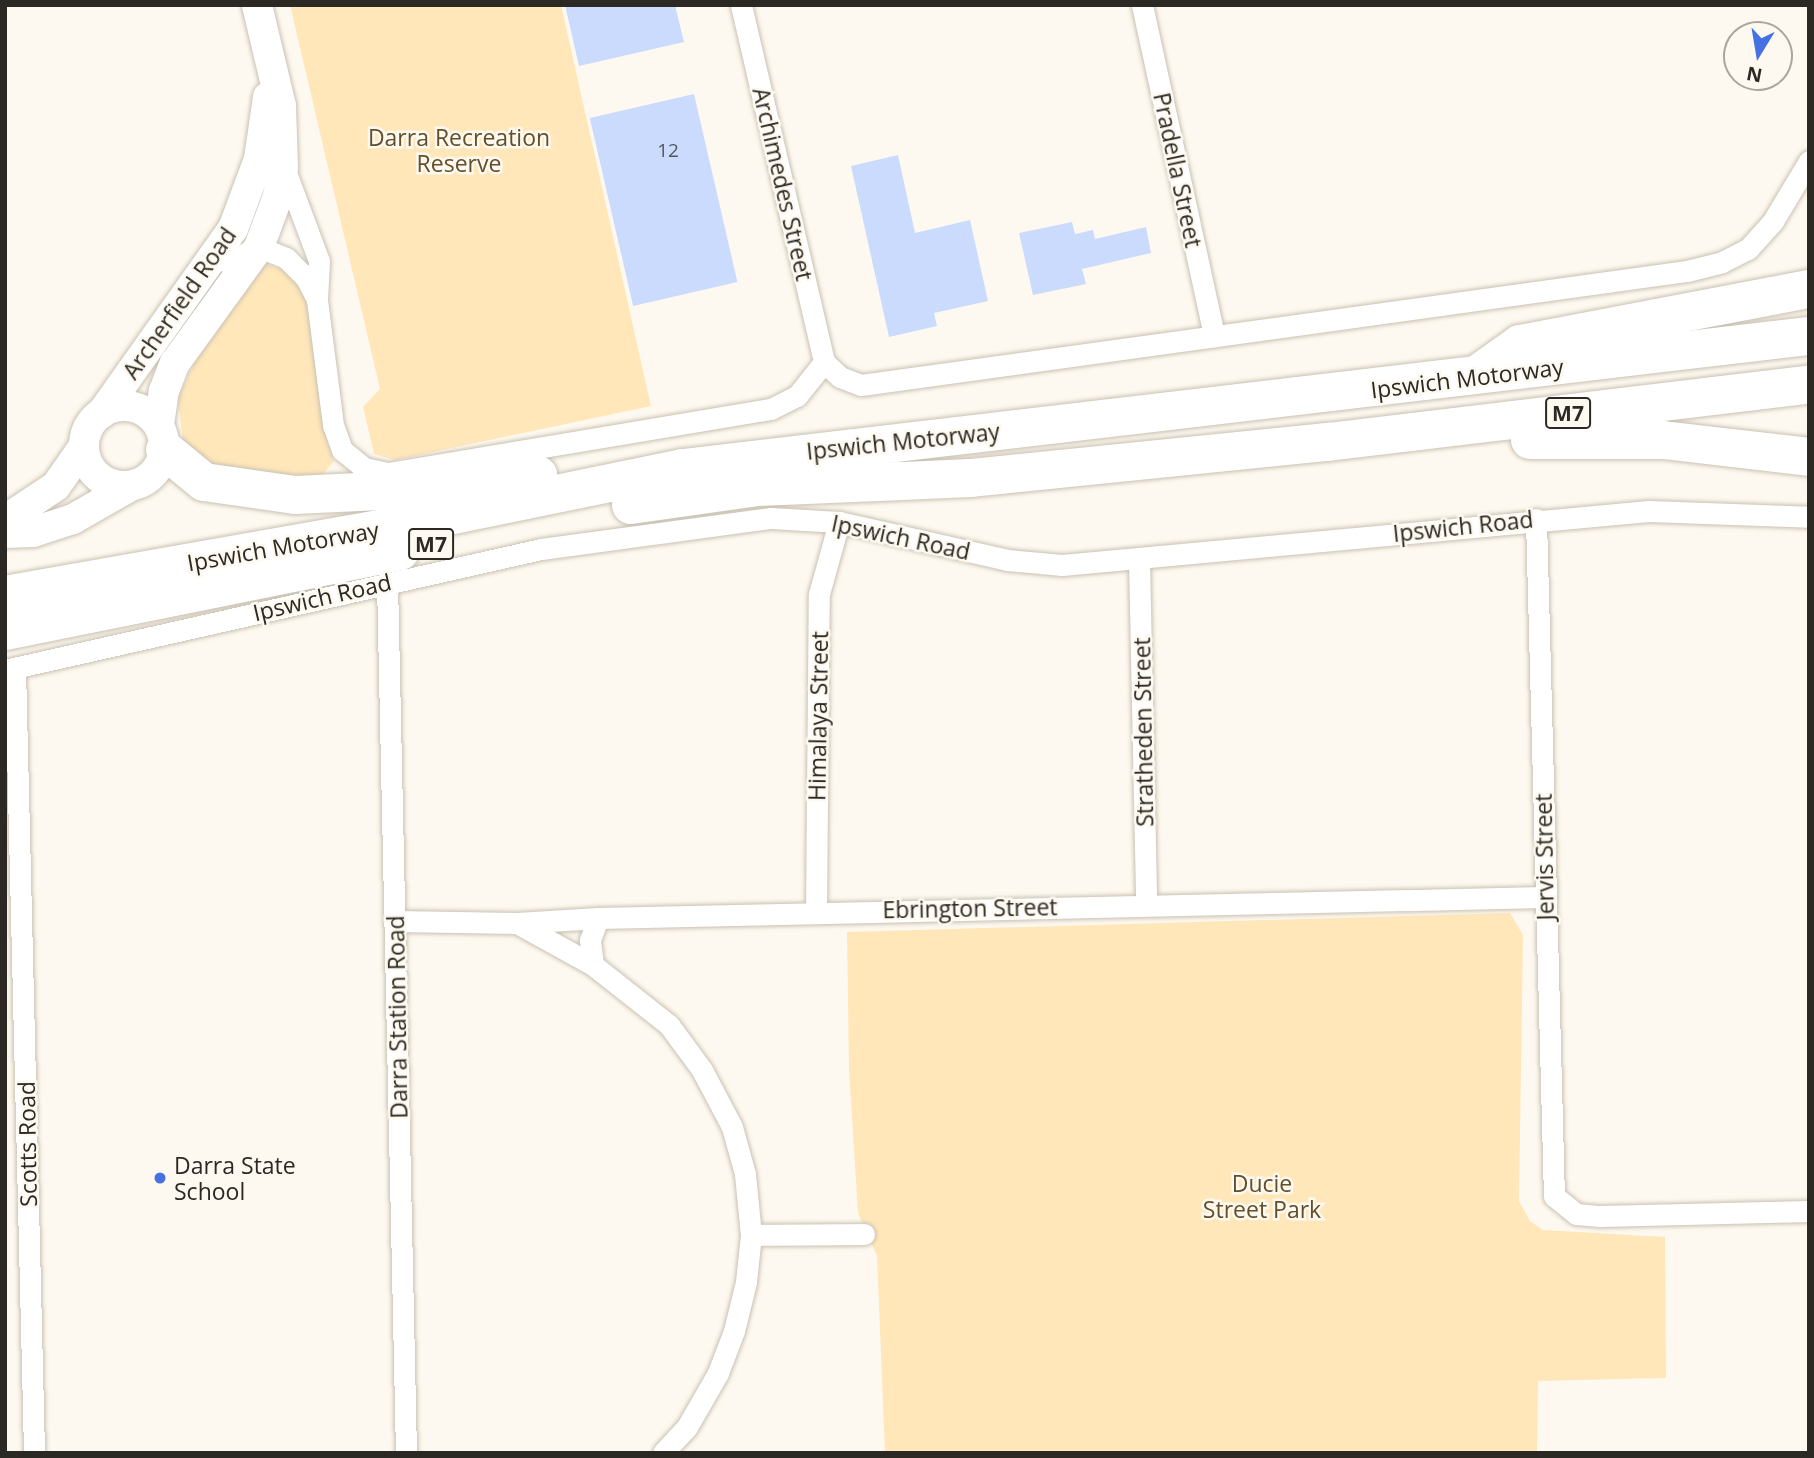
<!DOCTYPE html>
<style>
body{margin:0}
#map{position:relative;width:1814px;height:1458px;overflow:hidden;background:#fef9f0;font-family:"Open Sans",sans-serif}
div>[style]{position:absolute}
.green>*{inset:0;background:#ffe7ba}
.building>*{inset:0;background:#cbdbfd;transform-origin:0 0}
.roads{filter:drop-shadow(0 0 2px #c9c1b2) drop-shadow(0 0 2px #c9c1b2)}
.minor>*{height:21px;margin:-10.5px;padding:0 10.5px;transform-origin:10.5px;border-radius:10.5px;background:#fff}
.secondary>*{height:30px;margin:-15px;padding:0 15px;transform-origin:15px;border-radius:15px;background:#fff}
.secondary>.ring{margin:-15px;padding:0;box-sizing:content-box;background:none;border:30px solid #fff;border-radius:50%}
.motorway>*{height:38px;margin:-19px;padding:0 19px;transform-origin:19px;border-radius:19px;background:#fff}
.dots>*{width:19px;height:19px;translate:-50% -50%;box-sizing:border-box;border:4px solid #fef9f0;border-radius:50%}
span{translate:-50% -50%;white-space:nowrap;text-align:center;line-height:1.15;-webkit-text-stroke:5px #fef9f0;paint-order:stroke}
.number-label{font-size:19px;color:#54565a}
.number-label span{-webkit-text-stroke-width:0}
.shield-label span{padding:2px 5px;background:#fef9f0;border:2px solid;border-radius:5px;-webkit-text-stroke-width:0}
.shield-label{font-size:21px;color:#2c2924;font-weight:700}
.park-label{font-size:23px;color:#634f28}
.street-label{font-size:23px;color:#2c2924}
.poi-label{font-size:23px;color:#2c2924}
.left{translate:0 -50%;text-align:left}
.frame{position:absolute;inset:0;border:7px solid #2c2924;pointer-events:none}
.north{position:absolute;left:1723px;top:21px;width:70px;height:70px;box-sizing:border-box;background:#fef9f0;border:2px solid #aaa69e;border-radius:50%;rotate:191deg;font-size:19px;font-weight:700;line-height:28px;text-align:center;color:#2c2924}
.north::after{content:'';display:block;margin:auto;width:24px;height:32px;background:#4671e3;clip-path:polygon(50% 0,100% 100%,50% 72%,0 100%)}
</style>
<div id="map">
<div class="green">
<div style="clip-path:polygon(290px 5px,561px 5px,651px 406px,395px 460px,374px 454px,363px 407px,380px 389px)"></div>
<div style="clip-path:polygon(265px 264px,287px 271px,306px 289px,327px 442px,334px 461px,319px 479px,280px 479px,199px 461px,183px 441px,178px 398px,200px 351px)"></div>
<div style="clip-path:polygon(1510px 913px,1523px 935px,1519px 1201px,1530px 1221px,1543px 1230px,1665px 1237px,1666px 1378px,1538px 1381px,1537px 1453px,885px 1453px,877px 1256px,858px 1213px,849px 1070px,847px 932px)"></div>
</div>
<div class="building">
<div style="clip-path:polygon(565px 5px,675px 5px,684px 42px,579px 66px)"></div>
<div style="left:694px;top:94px;width:193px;height:107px;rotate:77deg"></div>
<div style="clip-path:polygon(898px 155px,915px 233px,970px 220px,988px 301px,934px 313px,937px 326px,889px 337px,851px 166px)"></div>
<div style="clip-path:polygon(1072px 222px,1075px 234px,1093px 230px,1095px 239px,1146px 227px,1151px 253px,1082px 269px,1086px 284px,1033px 295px,1019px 233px)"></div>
</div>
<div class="roads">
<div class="minor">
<div style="left:741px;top:5px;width:367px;rotate:76.9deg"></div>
<div style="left:1142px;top:5px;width:339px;rotate:77.7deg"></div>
<div style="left:285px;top:170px;width:97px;rotate:69.5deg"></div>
<div style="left:319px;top:261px;width:39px;rotate:93deg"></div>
<div style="left:317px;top:300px;width:126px;rotate:82.7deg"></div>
<div style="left:333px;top:425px;width:27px;rotate:70deg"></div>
<div style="left:342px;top:450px;width:28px;rotate:39deg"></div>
<div style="left:364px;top:468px;width:25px;rotate:12deg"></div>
<div style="left:388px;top:473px;width:388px;rotate:-9.5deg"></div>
<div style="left:771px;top:409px;width:29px;rotate:-27deg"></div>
<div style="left:797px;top:396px;width:43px;rotate:-51.5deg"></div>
<div style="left:214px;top:261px;width:19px;rotate:-6deg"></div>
<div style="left:233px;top:259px;width:29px;rotate:-25deg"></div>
<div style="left:259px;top:247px;width:29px;rotate:22deg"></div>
<div style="left:286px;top:258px;width:28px;rotate:45deg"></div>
<div style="left:306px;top:278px;width:22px;rotate:63deg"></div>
<div style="left:824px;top:362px;width:22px;rotate:43deg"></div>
<div style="left:840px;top:377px;width:22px;rotate:21deg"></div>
<div style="left:861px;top:385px;width:834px;rotate:-7.86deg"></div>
<div style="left:1687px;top:271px;width:36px;rotate:-14deg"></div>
<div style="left:1722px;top:262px;width:29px;rotate:-27deg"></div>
<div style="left:1748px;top:249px;width:38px;rotate:-48deg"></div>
<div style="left:1773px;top:221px;width:70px;rotate:-59deg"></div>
<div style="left:1536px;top:519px;width:677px;rotate:88.48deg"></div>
<div style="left:1554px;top:1196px;width:28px;rotate:39deg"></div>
<div style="left:1576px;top:1214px;width:24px;rotate:5deg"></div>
<div style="left:1600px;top:1216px;width:209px;rotate:-1.4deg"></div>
<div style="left:1139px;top:560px;width:344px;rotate:88.8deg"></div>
<div style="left:387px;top:582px;width:871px;rotate:88.75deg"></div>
<div style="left:15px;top:668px;width:785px;rotate:88.61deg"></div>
<div style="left:5px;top:670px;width:549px;rotate:-12.72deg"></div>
<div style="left:541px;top:549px;width:232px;rotate:-7.7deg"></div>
<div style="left:771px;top:518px;width:68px;rotate:3.4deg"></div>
<div style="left:839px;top:522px;width:172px;rotate:12.7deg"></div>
<div style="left:1007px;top:560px;width:55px;rotate:5.2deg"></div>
<div style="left:1062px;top:565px;width:589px;rotate:-5.26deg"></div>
<div style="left:1649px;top:511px;width:160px;rotate:2.1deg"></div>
<div style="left:816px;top:912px;width:318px;rotate:-89.5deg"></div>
<div style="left:819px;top:594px;width:75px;rotate:-74.5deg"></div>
<div style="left:395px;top:921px;width:122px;rotate:0.9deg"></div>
<div style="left:517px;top:923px;width:81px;rotate:-3.5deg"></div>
<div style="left:598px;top:918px;width:946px;rotate:-1.27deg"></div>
<div style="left:517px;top:923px;width:87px;rotate:28.9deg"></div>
<div style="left:593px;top:965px;width:97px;rotate:38.3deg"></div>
<div style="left:669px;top:1025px;width:56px;rotate:53.7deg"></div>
<div style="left:702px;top:1070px;width:64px;rotate:62.2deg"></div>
<div style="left:732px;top:1127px;width:49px;rotate:74.5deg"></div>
<div style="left:745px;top:1174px;width:61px;rotate:84.4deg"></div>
<div style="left:751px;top:1235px;width:47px;rotate:96.1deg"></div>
<div style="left:746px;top:1282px;width:50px;rotate:103.8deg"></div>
<div style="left:734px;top:1331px;width:45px;rotate:110.9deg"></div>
<div style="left:718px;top:1373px;width:62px;rotate:119.9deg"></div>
<div style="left:687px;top:1427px;width:35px;rotate:133deg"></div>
<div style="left:593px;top:965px;width:25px;rotate:-97deg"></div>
<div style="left:590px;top:940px;width:23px;rotate:-70deg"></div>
<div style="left:751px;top:1235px;width:113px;rotate:-0.5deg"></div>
</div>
<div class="secondary">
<div class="ring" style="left:84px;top:406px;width:50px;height:50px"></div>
<div style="left:102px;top:413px;width:226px;rotate:-54.6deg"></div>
<div style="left:233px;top:229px;width:75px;rotate:-69.6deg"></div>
<div style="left:259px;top:159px;width:63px;rotate:-81.7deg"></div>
<div style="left:159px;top:425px;width:34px;rotate:-82deg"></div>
<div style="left:164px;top:391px;width:30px;rotate:-69deg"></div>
<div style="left:175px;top:363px;width:143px;rotate:-54.1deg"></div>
<div style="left:259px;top:247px;width:54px;rotate:-69.6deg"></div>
<div style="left:278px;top:196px;width:29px;rotate:-80deg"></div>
<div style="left:283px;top:167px;width:61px;rotate:-91.9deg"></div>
<div style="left:281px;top:106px;width:104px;rotate:-103.4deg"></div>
<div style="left:5px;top:520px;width:61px;rotate:-33.7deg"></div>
<div style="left:56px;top:486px;width:49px;rotate:-55deg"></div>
<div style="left:5px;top:533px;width:28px;rotate:-2deg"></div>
<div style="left:33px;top:532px;width:42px;rotate:-18deg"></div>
<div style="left:73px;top:519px;width:64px;rotate:-29.7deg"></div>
</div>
<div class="motorway">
<div style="left:1482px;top:371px;width:47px;rotate:-35.4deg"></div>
<div style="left:1520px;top:344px;width:294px;rotate:-10.8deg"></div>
<div style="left:1530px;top:440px;width:133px"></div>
<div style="left:1663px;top:440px;width:147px;rotate:6.6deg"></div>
<div style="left:165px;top:450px;width:50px;rotate:39.4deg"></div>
<div style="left:204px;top:482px;width:92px;rotate:8.1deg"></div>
<div style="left:295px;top:495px;width:107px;rotate:-2.7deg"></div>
<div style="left:402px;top:490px;width:137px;rotate:-6.3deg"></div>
<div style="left:631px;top:505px;width:128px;rotate:-8.1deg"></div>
<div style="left:758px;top:487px;width:213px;rotate:-2.4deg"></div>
<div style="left:971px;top:478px;width:359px;rotate:-5.8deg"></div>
<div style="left:1328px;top:442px;width:484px;rotate:-6.8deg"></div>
<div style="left:5px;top:595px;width:416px;rotate:-10deg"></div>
<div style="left:415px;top:523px;width:274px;rotate:-11.6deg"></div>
<div style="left:683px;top:468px;width:1134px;rotate:-6.69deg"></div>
<div style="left:5px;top:631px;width:403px;rotate:-11.4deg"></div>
</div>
</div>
<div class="dots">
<div style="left:160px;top:1178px;background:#4671e3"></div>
</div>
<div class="number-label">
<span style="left:668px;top:151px">12</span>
</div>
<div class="shield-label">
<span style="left:1568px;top:413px">M7</span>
<span style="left:431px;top:544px">M7</span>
</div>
<div class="park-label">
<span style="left:459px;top:150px">Darra Recreation<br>Reserve</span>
<span style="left:1262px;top:1196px">Ducie<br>Street Park</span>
</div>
<div class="street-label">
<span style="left:1178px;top:170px;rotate:78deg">Pradella Street</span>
<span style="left:783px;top:184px;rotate:77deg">Archimedes Street</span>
<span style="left:179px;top:303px;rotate:-55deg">Archerfield Road</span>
<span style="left:1467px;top:378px;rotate:-7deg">Ipswich Motorway</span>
<span style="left:903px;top:441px;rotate:-6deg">Ipswich Motorway</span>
<span style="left:1463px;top:526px;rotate:-6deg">Ipswich Road</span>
<span style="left:901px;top:537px;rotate:12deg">Ipswich Road</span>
<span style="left:283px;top:546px;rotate:-10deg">Ipswich Motorway</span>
<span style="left:322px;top:597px;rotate:-13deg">Ipswich Road</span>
<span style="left:818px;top:716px;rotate:-89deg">Himalaya Street</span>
<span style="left:1143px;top:732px;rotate:-91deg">Stratheden Street</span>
<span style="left:1544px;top:857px;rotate:-91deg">Jervis Street</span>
<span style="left:970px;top:908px;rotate:-1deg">Ebrington Street</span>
<span style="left:397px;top:1017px;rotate:-91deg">Darra Station Road</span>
<span style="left:27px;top:1144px;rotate:-91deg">Scotts Road</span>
</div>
<div class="poi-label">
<span class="left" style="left:174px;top:1178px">Darra State<br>School</span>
</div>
<div class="frame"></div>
<div class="north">N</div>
</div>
